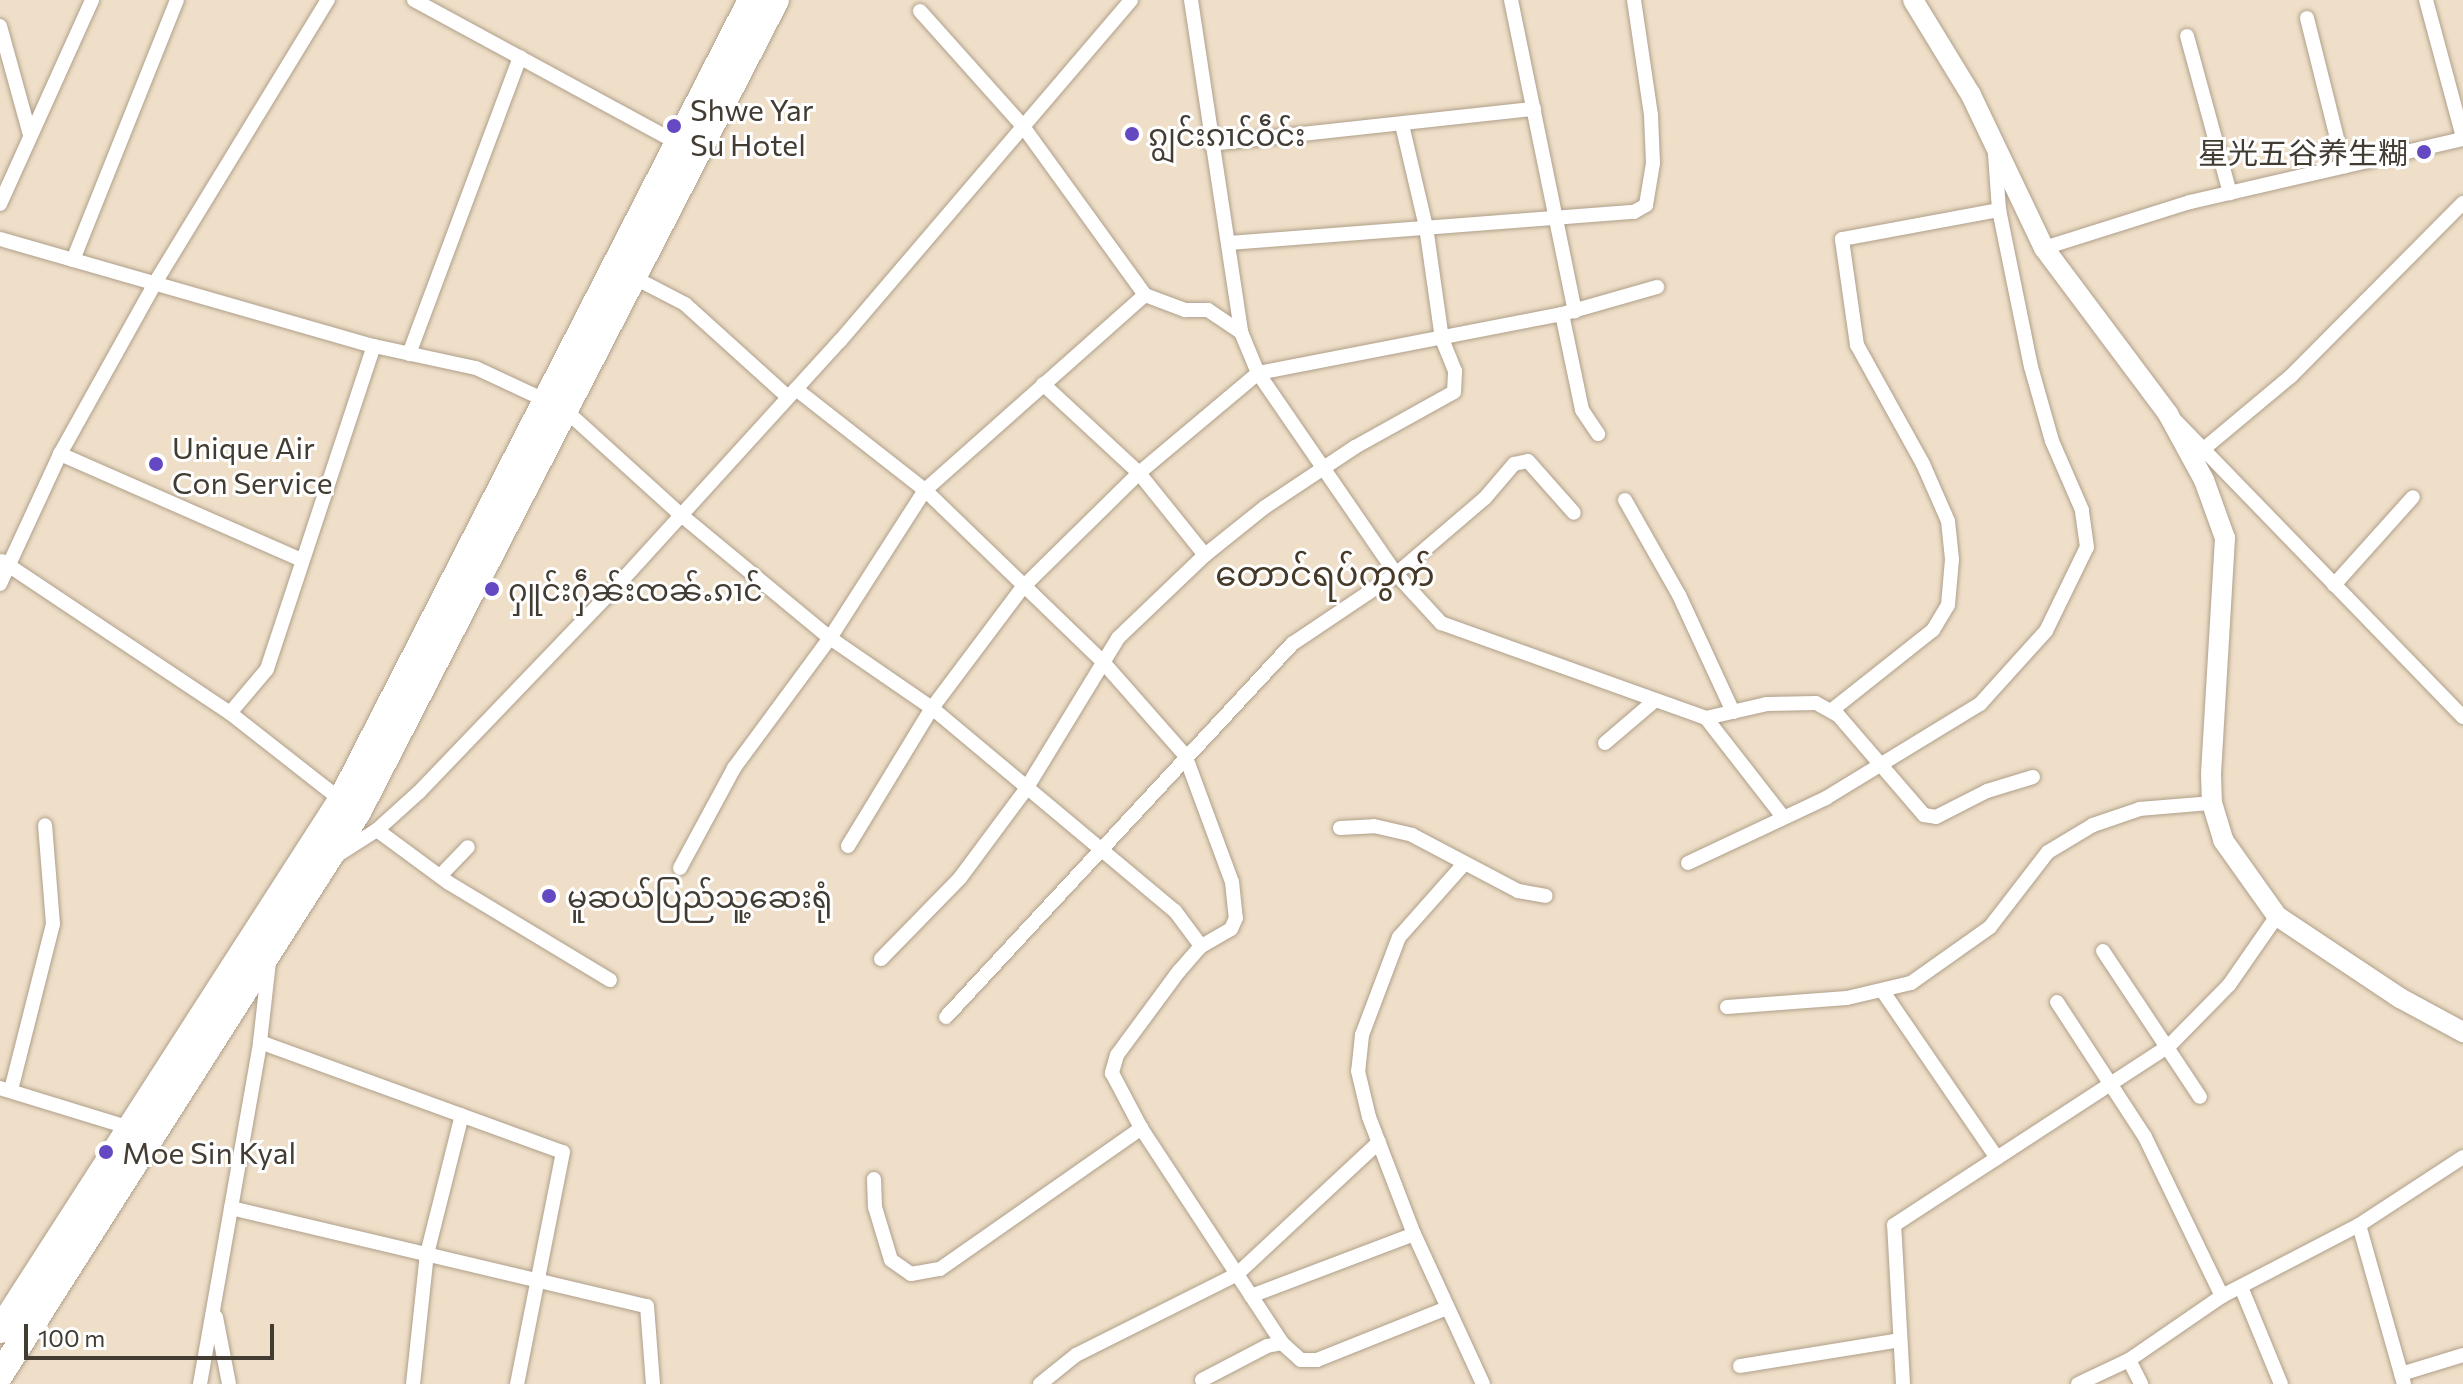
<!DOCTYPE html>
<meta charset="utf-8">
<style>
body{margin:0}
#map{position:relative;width:2463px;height:1384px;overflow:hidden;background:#efdfc8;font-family:Commissioner,"Noto Sans SC","Noto Sans Myanmar",sans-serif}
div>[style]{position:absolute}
.roads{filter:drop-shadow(0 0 2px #af9f8a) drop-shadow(0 0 2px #af9f8a)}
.street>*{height:14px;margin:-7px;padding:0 7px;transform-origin:7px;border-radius:7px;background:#fff}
.secondary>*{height:20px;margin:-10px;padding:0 10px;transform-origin:10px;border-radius:10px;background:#fff}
.highway>*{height:26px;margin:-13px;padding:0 13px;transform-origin:13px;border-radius:13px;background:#fff}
.dots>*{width:22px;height:22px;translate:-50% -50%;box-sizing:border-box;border:4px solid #fff;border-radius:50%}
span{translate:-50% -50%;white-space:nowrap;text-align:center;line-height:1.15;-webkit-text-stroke:6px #fff;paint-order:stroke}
.poi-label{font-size:30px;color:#423c33}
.left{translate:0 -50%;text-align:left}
.right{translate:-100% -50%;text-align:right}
.quarter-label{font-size:34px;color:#463927}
.scale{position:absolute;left:24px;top:1324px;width:250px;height:36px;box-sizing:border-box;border:4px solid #423c33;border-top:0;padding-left:10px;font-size:24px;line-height:28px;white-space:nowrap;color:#423c33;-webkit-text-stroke:6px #fff;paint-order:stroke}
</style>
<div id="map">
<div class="roads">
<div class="street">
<div style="left:414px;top:0;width:304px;rotate:28.5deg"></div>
<div style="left:1191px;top:0;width:336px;rotate:81.4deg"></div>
<div style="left:1241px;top:332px;width:44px;rotate:67.5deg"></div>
<div style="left:1258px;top:373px;width:244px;rotate:55.5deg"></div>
<div style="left:1396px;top:574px;width:67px;rotate:47.4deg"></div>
<div style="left:1441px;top:623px;width:282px;rotate:19.7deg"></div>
<div style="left:1706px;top:718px;width:63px;rotate:-12.9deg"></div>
<div style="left:1767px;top:704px;width:49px;rotate:-1.2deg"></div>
<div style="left:1816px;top:703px;width:25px;rotate:29deg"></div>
<div style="left:1838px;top:715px;width:132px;rotate:49.3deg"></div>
<div style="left:1924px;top:815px;width:12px;rotate:9deg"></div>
<div style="left:1936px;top:817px;width:57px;rotate:-27deg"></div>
<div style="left:1987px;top:791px;width:48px;rotate:-16.9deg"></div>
<div style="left:1511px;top:0;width:318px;rotate:78.4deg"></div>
<div style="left:2426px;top:0;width:142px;rotate:74.9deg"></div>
<div style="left:920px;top:11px;width:153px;rotate:48.2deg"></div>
<div style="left:1022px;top:125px;width:210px;rotate:54.1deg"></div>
<div style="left:1145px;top:295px;width:43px;rotate:20.6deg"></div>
<div style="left:1185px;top:310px;width:23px"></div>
<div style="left:1208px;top:310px;width:40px;rotate:34deg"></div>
<div style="left:2307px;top:18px;width:153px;rotate:76deg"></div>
<div style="left:0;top:26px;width:113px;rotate:74.6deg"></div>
<div style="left:2187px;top:36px;width:163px;rotate:74.7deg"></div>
<div style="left:1210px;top:144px;width:326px;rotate:-6.2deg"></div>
<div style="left:0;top:204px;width:224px;rotate:-65.7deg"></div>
<div style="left:0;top:239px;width:389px;rotate:16deg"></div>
<div style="left:374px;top:346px;width:104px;rotate:12.2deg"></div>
<div style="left:476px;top:368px;width:97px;rotate:25deg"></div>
<div style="left:564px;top:409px;width:156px;rotate:42.2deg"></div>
<div style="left:680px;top:514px;width:195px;rotate:39.6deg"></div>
<div style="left:830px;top:638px;width:124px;rotate:34.5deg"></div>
<div style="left:932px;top:708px;width:317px;rotate:39.9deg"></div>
<div style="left:1175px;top:911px;width:44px;rotate:53.4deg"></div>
<div style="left:1229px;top:243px;width:406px;rotate:-4.4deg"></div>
<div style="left:1634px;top:212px;width:14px;rotate:-30deg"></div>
<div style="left:1646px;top:205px;width:43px;rotate:-80.5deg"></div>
<div style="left:1653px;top:163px;width:48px;rotate:-92.4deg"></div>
<div style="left:1651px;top:115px;width:116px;rotate:-98.4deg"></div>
<div style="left:2044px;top:248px;width:153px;rotate:-17.5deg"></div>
<div style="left:2190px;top:202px;width:280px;rotate:-13deg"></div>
<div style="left:73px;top:260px;width:280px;rotate:-68.2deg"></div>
<div style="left:633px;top:277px;width:59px;rotate:27.4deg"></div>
<div style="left:685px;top:304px;width:139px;rotate:42.1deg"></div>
<div style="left:1562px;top:314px;width:98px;rotate:78.2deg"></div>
<div style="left:1582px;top:410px;width:29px;rotate:56deg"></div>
<div style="left:409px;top:354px;width:317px;rotate:-69.5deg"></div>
<div style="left:1043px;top:384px;width:131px;rotate:42.8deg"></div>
<div style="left:1139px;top:473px;width:105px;rotate:51.2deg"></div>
<div style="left:796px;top:389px;width:164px;rotate:38.1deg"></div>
<div style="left:925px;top:490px;width:248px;rotate:44deg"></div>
<div style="left:1103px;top:662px;width:124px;rotate:48.6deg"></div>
<div style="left:1185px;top:755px;width:135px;rotate:69.7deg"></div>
<div style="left:1232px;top:882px;width:36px;rotate:84deg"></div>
<div style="left:1236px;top:918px;width:12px;rotate:114deg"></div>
<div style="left:1231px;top:929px;width:34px;rotate:150deg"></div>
<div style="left:1201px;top:946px;width:33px;rotate:131deg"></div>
<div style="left:1179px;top:971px;width:104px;rotate:126.4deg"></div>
<div style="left:1117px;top:1055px;width:19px;rotate:106deg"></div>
<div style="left:1112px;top:1073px;width:62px;rotate:62.2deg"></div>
<div style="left:1141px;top:1128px;width:257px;rotate:56.7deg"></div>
<div style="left:2177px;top:422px;width:411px;rotate:45.9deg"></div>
<div style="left:2206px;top:447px;width:111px;rotate:-39.9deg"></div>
<div style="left:2291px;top:376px;width:244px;rotate:-45.2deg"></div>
<div style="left:60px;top:454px;width:264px;rotate:23.7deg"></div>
<div style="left:1625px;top:500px;width:109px;rotate:60.4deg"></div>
<div style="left:1679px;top:595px;width:129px;rotate:65.2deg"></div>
<div style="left:2px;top:561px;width:274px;rotate:33.7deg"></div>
<div style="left:230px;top:713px;width:141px;rotate:38.1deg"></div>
<div style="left:0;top:584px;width:143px;rotate:-65.2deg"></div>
<div style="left:60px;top:454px;width:196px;rotate:-60.9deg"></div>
<div style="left:155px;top:283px;width:332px;rotate:-58.6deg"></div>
<div style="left:2334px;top:585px;width:118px;rotate:-48.1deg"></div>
<div style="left:1832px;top:710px;width:129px;rotate:-38.4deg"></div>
<div style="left:1933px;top:630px;width:29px;rotate:-59deg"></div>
<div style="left:1948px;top:605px;width:46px;rotate:-85deg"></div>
<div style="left:1952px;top:559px;width:38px;rotate:-96deg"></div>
<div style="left:1948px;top:521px;width:62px;rotate:-113.7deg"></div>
<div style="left:1923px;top:464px;width:136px;rotate:-119deg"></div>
<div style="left:1857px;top:345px;width:107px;rotate:-98.1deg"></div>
<div style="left:1842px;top:239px;width:160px;rotate:-10.5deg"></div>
<div style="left:230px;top:713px;width:57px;rotate:-49.9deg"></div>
<div style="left:267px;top:669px;width:340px;rotate:-71.7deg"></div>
<div style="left:1706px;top:718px;width:125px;rotate:52.1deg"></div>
<div style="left:1605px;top:743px;width:63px;rotate:-40.5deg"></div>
<div style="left:1340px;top:828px;width:34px;rotate:-3deg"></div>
<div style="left:1374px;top:826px;width:39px;rotate:13deg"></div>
<div style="left:1412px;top:835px;width:120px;rotate:27.8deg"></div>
<div style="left:1518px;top:891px;width:28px;rotate:10deg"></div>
<div style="left:377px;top:830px;width:89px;rotate:36.4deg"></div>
<div style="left:449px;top:883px;width:188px;rotate:31.1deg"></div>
<div style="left:848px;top:846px;width:162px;rotate:-58.7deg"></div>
<div style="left:932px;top:708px;width:151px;rotate:-53.1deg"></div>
<div style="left:1023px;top:587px;width:163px;rotate:-44.5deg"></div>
<div style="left:1139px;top:473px;width:155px;rotate:-40deg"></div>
<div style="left:1258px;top:373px;width:310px;rotate:-11deg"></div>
<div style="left:1562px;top:314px;width:99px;rotate:-15.9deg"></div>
<div style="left:339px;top:854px;width:45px;rotate:-32.3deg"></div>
<div style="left:377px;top:830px;width:57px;rotate:-42.1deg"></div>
<div style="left:419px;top:792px;width:296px;rotate:-46.2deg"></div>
<div style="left:624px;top:578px;width:321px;rotate:-47.7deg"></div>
<div style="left:840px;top:341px;width:448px;rotate:-49.5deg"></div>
<div style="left:1688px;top:863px;width:153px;rotate:-25.2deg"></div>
<div style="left:1826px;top:798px;width:180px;rotate:-31.4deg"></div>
<div style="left:1980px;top:704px;width:98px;rotate:-47.9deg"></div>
<div style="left:2046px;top:631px;width:93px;rotate:-64deg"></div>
<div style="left:2087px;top:547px;width:37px;rotate:-98deg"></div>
<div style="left:2082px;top:510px;width:75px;rotate:-113.5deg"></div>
<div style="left:2052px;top:441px;width:77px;rotate:-105.8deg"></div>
<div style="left:2031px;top:367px;width:160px;rotate:-101.5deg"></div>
<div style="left:1999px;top:210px;width:56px;rotate:-94.1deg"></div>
<div style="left:1463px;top:865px;width:96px;rotate:131.6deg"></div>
<div style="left:1399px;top:937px;width:105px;rotate:110.7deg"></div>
<div style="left:1362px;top:1035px;width:36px;rotate:96deg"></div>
<div style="left:1358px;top:1071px;width:47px;rotate:76.6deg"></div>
<div style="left:1369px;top:1117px;width:125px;rotate:69deg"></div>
<div style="left:1414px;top:1234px;width:165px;rotate:65.3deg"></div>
<div style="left:680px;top:868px;width:114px;rotate:-61.6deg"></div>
<div style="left:734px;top:768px;width:162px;rotate:-53.6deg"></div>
<div style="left:830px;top:638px;width:176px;rotate:-57.3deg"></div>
<div style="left:925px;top:490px;width:294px;rotate:-41.6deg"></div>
<div style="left:440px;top:876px;width:40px;rotate:-46deg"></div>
<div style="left:2103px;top:951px;width:175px;rotate:56.4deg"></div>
<div style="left:881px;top:959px;width:113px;rotate:-45.7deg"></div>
<div style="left:960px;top:878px;width:111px;rotate:-53.4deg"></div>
<div style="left:1026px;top:789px;width:177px;rotate:-58.6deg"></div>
<div style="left:1118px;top:638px;width:120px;rotate:-43.7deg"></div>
<div style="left:1205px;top:555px;width:77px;rotate:-38.7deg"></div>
<div style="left:1265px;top:507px;width:108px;rotate:-33.7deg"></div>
<div style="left:1355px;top:447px;width:113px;rotate:-29.1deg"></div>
<div style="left:1454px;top:392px;width:21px;rotate:-87deg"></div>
<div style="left:1455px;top:371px;width:35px;rotate:-112deg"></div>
<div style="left:1442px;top:339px;width:113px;rotate:-98.1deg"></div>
<div style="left:1426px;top:227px;width:105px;rotate:-103.2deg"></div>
<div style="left:1884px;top:993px;width:200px;rotate:55.6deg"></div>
<div style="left:2057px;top:1002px;width:161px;rotate:56.9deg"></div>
<div style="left:2145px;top:1137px;width:177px;rotate:64.2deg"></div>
<div style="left:1727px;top:1007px;width:120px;rotate:-4.3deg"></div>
<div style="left:1847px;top:998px;width:66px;rotate:-13.2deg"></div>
<div style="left:1911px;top:983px;width:97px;rotate:-35.3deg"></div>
<div style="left:1990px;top:927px;width:95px;rotate:-52.3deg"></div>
<div style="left:2048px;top:852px;width:52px;rotate:-31deg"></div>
<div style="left:2093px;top:825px;width:50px;rotate:-18.8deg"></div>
<div style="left:2140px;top:809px;width:72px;rotate:-4.8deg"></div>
<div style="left:946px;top:1017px;width:509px;rotate:-47.15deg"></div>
<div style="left:1292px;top:644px;width:125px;rotate:-33.9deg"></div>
<div style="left:1396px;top:574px;width:117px;rotate:-40.5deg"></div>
<div style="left:1485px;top:498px;width:45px;rotate:-49.5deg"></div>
<div style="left:1514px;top:464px;width:14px;rotate:-12deg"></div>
<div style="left:1528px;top:461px;width:69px;rotate:48.5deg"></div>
<div style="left:260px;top:1042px;width:322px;rotate:20deg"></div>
<div style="left:563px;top:1152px;width:237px;rotate:101.2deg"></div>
<div style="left:0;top:1088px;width:139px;rotate:17.1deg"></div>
<div style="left:11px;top:1090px;width:171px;rotate:-75.8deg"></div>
<div style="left:53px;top:924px;width:99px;rotate:-94.6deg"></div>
<div style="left:874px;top:1179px;width:28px;rotate:88deg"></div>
<div style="left:875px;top:1207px;width:55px;rotate:73.2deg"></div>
<div style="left:891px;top:1260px;width:24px;rotate:35deg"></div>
<div style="left:911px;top:1274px;width:29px;rotate:-10deg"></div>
<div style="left:940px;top:1269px;width:246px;rotate:-35deg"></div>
<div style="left:231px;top:1208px;width:427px;rotate:13.3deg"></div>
<div style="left:647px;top:1306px;width:78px;rotate:85.6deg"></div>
<div style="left:2359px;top:1225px;width:165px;rotate:74.2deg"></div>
<div style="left:2241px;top:1287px;width:105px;rotate:67.6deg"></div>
<div style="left:1251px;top:1296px;width:174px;rotate:-20.8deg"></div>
<div style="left:216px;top:1317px;width:68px;rotate:79deg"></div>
<div style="left:2129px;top:1360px;width:27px;rotate:63deg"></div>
<div style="left:1740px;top:1366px;width:162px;rotate:-9.2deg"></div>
<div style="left:2401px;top:1374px;width:65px;rotate:-17deg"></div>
<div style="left:1202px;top:1380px;width:73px;rotate:-27.6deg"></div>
<div style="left:1267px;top:1346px;width:15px;rotate:-11deg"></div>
<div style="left:1282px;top:1343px;width:25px;rotate:42deg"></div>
<div style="left:1301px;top:1360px;width:16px"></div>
<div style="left:1317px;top:1360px;width:140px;rotate:-21.8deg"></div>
<div style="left:200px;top:1384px;width:347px;rotate:-80deg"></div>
<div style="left:260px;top:1042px;width:81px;rotate:-83.6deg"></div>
<div style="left:413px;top:1384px;width:131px;rotate:-83.9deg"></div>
<div style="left:427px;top:1254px;width:143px;rotate:-75.9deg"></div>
<div style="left:1040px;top:1384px;width:46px;rotate:-38.9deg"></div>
<div style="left:1076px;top:1355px;width:179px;rotate:-26.6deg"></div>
<div style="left:1236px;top:1275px;width:195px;rotate:-42.9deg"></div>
<div style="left:1903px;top:1384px;width:159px;rotate:-93.2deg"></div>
<div style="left:1894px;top:1225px;width:328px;rotate:-33.1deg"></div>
<div style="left:2169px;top:1046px;width:86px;rotate:-45.5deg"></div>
<div style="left:2229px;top:985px;width:84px;rotate:-55.2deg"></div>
<div style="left:2078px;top:1384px;width:56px;rotate:-25.2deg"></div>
<div style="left:2129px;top:1360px;width:113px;rotate:-34.5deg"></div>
<div style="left:2222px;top:1296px;width:154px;rotate:-27.4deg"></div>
<div style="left:2359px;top:1225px;width:124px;rotate:-33.2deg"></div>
</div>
<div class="secondary">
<div style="left:1913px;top:0;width:111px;rotate:58.6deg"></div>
<div style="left:1971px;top:95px;width:170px;rotate:64.5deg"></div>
<div style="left:2044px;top:248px;width:207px;rotate:53.2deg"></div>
<div style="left:2168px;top:414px;width:75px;rotate:61.4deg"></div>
<div style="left:2204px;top:480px;width:62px;rotate:70.1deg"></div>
<div style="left:2225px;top:538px;width:237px;rotate:93.4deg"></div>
<div style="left:2211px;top:775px;width:28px;rotate:88deg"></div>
<div style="left:2212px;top:803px;width:39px;rotate:73deg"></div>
<div style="left:2223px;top:840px;width:93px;rotate:54.6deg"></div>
<div style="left:2277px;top:916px;width:148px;rotate:33.7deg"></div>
<div style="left:2400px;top:998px;width:72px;rotate:28.4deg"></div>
</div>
<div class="highway">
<div style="left:0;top:1330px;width:630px;rotate:-57.24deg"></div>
<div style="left:341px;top:800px;width:899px;rotate:-62.86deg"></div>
<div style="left:0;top:1375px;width:667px;rotate:-57.55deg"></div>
<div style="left:358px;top:812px;width:913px;rotate:-62.76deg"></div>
</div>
</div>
<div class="dots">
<div style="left:674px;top:126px;background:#6449c2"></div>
<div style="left:1132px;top:134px;background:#6449c2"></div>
<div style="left:2424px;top:152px;background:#6449c2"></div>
<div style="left:156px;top:464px;background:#6449c2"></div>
<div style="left:492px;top:589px;background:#6449c2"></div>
<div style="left:549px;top:896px;background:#6449c2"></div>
<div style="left:106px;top:1152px;background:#6449c2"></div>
</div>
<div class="poi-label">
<span class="left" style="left:690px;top:126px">Shwe Yar<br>Su Hotel</span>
<span class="left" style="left:1148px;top:134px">ၵျွင်းၵၢင်ဝဵင်း</span>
<span class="right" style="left:2408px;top:152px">星光五谷养生糊</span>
<span class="left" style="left:172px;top:464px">Unique Air<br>Con Service</span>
<span class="left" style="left:508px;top:589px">ႁူင်းႁဵၼ်းၸၼ်ႉၵၢင်</span>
<span class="left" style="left:567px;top:896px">မူဆယ်ပြည်သူ့ဆေးရုံ</span>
<span class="left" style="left:122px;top:1152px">Moe Sin Kyal</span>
</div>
<div class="quarter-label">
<span style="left:1325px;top:573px">တောင်ရပ်ကွက်</span>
</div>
<div class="scale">100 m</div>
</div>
